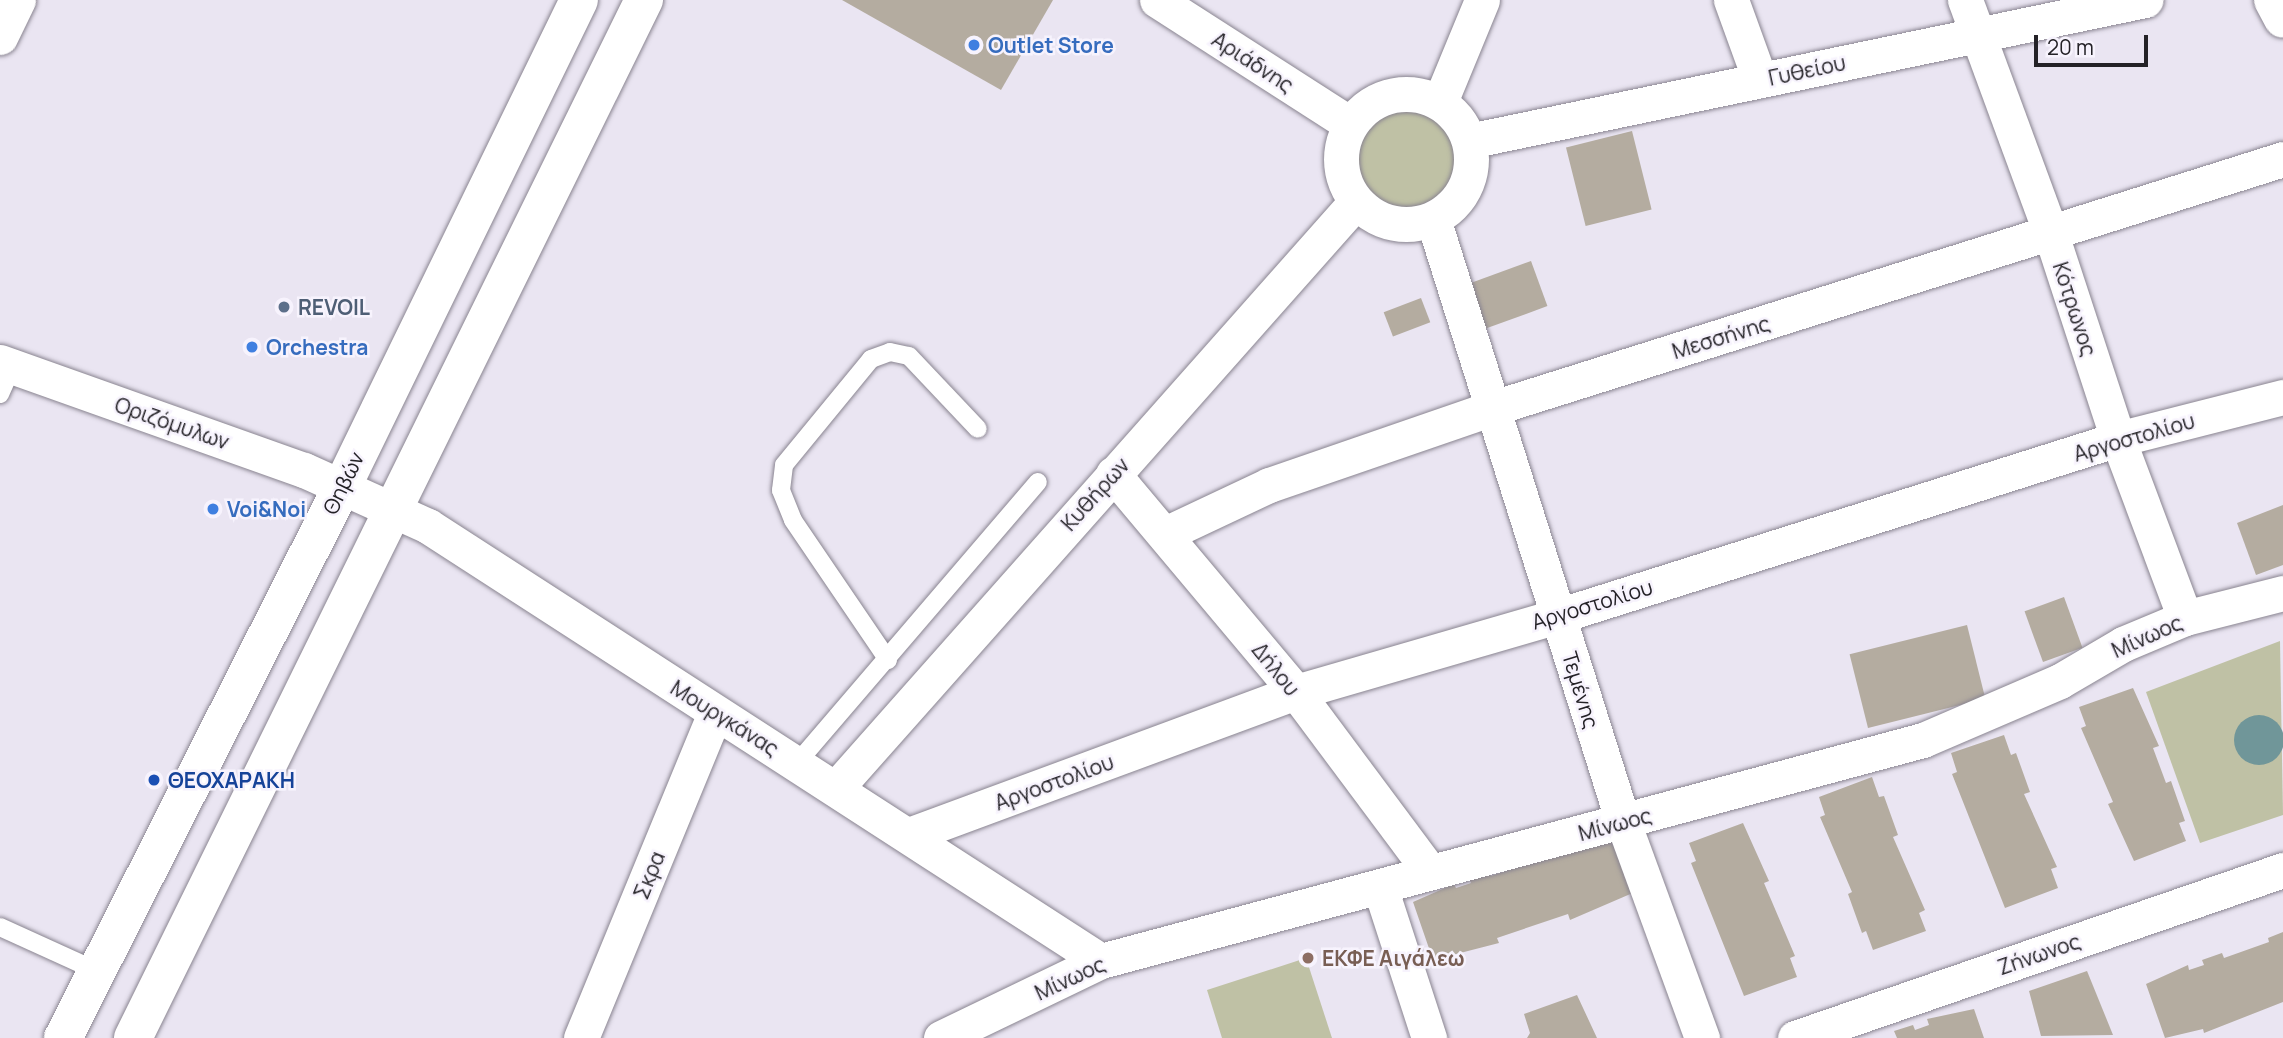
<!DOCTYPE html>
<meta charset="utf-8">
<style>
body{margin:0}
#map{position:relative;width:2283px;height:1038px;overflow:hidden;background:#eae5f2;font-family:Manrope,sans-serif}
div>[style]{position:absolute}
.green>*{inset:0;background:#bfc1a5}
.round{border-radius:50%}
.water>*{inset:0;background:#709699}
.building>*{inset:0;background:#b4aca0;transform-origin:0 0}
.roads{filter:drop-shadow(0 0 2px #898490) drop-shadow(0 0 2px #898490)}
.lane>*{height:18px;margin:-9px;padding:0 9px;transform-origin:9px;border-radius:9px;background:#fff}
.street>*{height:35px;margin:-17.5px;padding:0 17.5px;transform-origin:17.5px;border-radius:17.5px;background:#fff}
.street>.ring{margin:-17.5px;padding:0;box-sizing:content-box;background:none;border:35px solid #fff;border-radius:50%}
.secondary>*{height:38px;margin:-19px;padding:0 19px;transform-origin:19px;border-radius:19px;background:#fff}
.dots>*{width:19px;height:19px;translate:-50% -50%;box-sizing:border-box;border:4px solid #f7f3fd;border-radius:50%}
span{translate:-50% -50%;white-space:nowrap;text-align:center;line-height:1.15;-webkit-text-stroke:5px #f7f3fd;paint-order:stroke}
.shop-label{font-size:21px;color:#366cbe;font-weight:700}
.left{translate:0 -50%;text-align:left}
.street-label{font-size:21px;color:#242227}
.service-label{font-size:21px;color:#4e5e75;font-weight:700}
.transit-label{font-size:21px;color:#164399;font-weight:700}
.education-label{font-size:21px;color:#785e54;font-weight:700}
.scale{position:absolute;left:2034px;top:35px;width:114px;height:32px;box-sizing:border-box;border:4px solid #242227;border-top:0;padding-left:9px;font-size:21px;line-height:24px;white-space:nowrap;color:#242227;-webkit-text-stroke:5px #f7f3fd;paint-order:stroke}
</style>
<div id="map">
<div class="green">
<div class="round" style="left:1353px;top:104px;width:108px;height:108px"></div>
<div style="clip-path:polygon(2280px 641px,2283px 815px,2200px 843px,2146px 692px)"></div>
<div style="clip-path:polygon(1306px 958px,1332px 1038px,1222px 1038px,1207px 990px)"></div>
</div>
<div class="water">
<div class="round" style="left:2234px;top:715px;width:50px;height:50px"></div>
</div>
<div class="building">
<div style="clip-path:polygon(842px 0,1053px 0,1001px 90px)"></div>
<div style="left:1632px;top:131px;width:81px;height:68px;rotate:76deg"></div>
<div style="left:1531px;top:261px;width:48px;height:70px;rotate:70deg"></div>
<div style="left:1421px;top:298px;width:26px;height:40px;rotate:69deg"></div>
<div style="clip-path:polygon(2283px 505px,2283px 565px,2256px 575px,2237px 523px)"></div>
<div style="left:2064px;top:597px;width:54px;height:42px;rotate:70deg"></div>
<div style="left:1967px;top:625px;width:76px;height:121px;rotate:76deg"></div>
<div style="clip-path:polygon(2133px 688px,2159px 746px,2153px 748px,2166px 783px,2171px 781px,2185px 821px,2179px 823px,2186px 841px,2134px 861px,2108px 804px,2113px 802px,2081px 728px,2086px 726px,2079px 707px)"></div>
<div style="clip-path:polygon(2004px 735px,2011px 755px,2016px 753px,2030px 792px,2024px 794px,2057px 867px,2051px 869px,2058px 888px,2005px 908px,1952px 774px,1957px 772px,1951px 753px)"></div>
<div style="clip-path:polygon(1872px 777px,1879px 797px,1884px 796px,1898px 835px,1893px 837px,1925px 910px,1919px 913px,1926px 931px,1873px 950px,1866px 931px,1862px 933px,1848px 894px,1852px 892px,1820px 817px,1825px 815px,1819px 797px)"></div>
<div style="clip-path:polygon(1743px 823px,1769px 881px,1764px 883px,1795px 956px,1790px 958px,1797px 977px,1744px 996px,1691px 863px,1696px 861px,1689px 843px)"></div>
<div style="clip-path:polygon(1615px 833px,1635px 892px,1570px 920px,1568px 914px,1497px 938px,1499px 943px,1433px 960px,1413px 902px,1454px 884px,1456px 888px,1471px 883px,1469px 878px,1489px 872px,1491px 876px)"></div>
<div style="clip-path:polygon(2283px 932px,2283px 1002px,2204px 1033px,2203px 1029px,2165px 1038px,2146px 984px,2188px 965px,2189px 970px,2204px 965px,2202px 960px,2222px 953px,2224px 958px,2269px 942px,2268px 938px)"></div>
<div style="clip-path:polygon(2087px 971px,2113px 1035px,2041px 1036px,2029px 991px)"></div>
<div style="clip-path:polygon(1577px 995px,1597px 1038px,1527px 1038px,1530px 1033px,1524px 1014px)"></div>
<div style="clip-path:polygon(1974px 1009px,1984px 1038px,1897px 1038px,1894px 1031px,1913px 1025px,1915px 1030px,1929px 1025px,1927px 1019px)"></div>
</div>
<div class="roads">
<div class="lane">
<div style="left:0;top:394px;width:30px;rotate:-66deg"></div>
<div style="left:888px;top:660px;width:169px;rotate:-124.2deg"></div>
<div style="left:793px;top:520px;width:32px;rotate:-112deg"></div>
<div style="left:781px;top:490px;width:25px;rotate:-83deg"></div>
<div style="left:784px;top:465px;width:137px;rotate:-50.6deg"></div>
<div style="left:871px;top:359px;width:20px;rotate:-20deg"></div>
<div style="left:890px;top:352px;width:19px;rotate:12deg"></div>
<div style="left:909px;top:356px;width:100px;rotate:46.6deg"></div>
<div style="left:797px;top:763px;width:370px;rotate:-49.4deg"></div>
<div style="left:0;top:927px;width:104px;rotate:24.4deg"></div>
</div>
<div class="street">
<div style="left:1157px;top:0;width:229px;rotate:32.7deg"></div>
<div style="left:1731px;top:0;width:85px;rotate:70.1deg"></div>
<div style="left:1965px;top:0;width:249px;rotate:69.8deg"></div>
<div style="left:2051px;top:234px;width:216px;rotate:71.9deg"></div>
<div style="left:2118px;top:439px;width:191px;rotate:69.5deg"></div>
<div style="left:0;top:37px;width:41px;rotate:-64.1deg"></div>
<div class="ring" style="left:1341px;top:94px;width:95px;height:95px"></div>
<div style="left:1440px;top:102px;width:110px;rotate:-67.6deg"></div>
<div style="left:1469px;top:141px;width:691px;rotate:-11.78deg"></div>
<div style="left:1433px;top:219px;width:632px;rotate:72.51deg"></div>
<div style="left:1623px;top:822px;width:230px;rotate:69.9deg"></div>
<div style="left:0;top:362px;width:323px;rotate:19.6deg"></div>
<div style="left:304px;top:470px;width:136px;rotate:24.3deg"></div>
<div style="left:428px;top:526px;width:801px;rotate:32.88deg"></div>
<div style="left:1113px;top:474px;width:285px;rotate:50deg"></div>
<div style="left:1296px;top:692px;width:224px;rotate:53.3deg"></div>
<div style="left:1165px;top:534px;width:115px;rotate:-25.2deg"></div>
<div style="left:1269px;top:485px;width:237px;rotate:-19deg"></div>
<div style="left:1493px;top:408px;width:828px;rotate:-17.49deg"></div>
<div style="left:837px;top:787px;width:781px;rotate:-48.43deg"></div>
<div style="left:909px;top:835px;width:413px;rotate:-20.3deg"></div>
<div style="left:1296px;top:692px;width:273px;rotate:-16.2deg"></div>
<div style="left:1558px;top:616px;width:587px;rotate:-17.54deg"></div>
<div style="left:2118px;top:439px;width:170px;rotate:-14.3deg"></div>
<div style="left:1380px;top:887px;width:159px;rotate:72deg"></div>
<div style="left:581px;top:1038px;width:352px;rotate:-67.6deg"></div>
<div style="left:941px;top:1038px;width:178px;rotate:-25.7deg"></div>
<div style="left:1101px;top:961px;width:851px;rotate:-15.05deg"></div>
<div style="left:1923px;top:740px;width:149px;rotate:-23.3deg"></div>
<div style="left:2060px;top:681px;width:73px;rotate:-30.4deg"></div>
<div style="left:2123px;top:644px;width:67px;rotate:-22.8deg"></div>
<div style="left:2185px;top:618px;width:101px;rotate:-14.3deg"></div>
<div style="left:1795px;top:1038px;width:516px;rotate:-19deg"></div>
</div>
<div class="secondary">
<div style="left:2273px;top:0;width:21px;rotate:62deg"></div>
<div style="left:63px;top:1038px;width:620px;rotate:-63.15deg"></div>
<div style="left:343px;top:485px;width:539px;rotate:-64.05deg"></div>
<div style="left:133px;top:1038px;width:1157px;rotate:-63.79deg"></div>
</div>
</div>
<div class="dots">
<div style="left:974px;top:45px;background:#3f7fe0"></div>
<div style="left:284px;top:307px;background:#5c6f8a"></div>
<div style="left:252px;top:347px;background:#3f7fe0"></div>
<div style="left:213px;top:509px;background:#3f7fe0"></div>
<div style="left:154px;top:780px;background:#1a4fb4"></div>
<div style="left:1308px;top:958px;background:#8d6e63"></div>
</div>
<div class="shop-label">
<span class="left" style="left:988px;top:45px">Outlet Store</span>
<span class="left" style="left:266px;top:347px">Orchestra</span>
<span class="left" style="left:227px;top:509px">Voi&amp;Noi</span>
</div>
<div class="street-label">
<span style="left:1253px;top:62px;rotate:33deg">Αριάδνης</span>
<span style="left:1807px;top:70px;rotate:-12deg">Γυθείου</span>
<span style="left:2075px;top:309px;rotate:72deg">Κότρωνος</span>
<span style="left:1721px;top:337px;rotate:-17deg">Μεσσήνης</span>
<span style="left:172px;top:423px;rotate:19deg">Οριζόμυλων</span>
<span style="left:2134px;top:437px;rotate:-16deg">Αργοστολίου</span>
<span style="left:343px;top:483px;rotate:-64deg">Θηβών</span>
<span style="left:1095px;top:494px;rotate:-48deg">Κυθήρων</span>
<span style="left:1592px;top:604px;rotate:-17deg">Αργοστολίου</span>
<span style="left:2147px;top:636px;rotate:-24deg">Μίνωος</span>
<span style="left:1276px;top:669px;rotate:51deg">Δήλου</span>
<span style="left:1581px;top:690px;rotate:73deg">Τεμένης</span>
<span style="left:725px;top:718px;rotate:32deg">Μουργκάνας</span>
<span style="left:1054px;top:782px;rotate:-20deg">Αργοστολίου</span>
<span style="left:1615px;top:824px;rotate:-15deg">Μίνωος</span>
<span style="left:649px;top:875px;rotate:-68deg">Σκρα</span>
<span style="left:2039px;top:954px;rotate:-19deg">Ζήνωνος</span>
<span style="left:1070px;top:978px;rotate:-25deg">Μίνωος</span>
</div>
<div class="service-label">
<span class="left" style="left:298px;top:307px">REVOIL</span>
</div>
<div class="transit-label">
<span class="left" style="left:168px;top:780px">ΘΕΟΧΑΡΑΚΗ</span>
</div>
<div class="education-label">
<span class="left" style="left:1322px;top:958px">ΕΚΦΕ Αιγάλεω</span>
</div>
<div class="scale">20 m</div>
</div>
